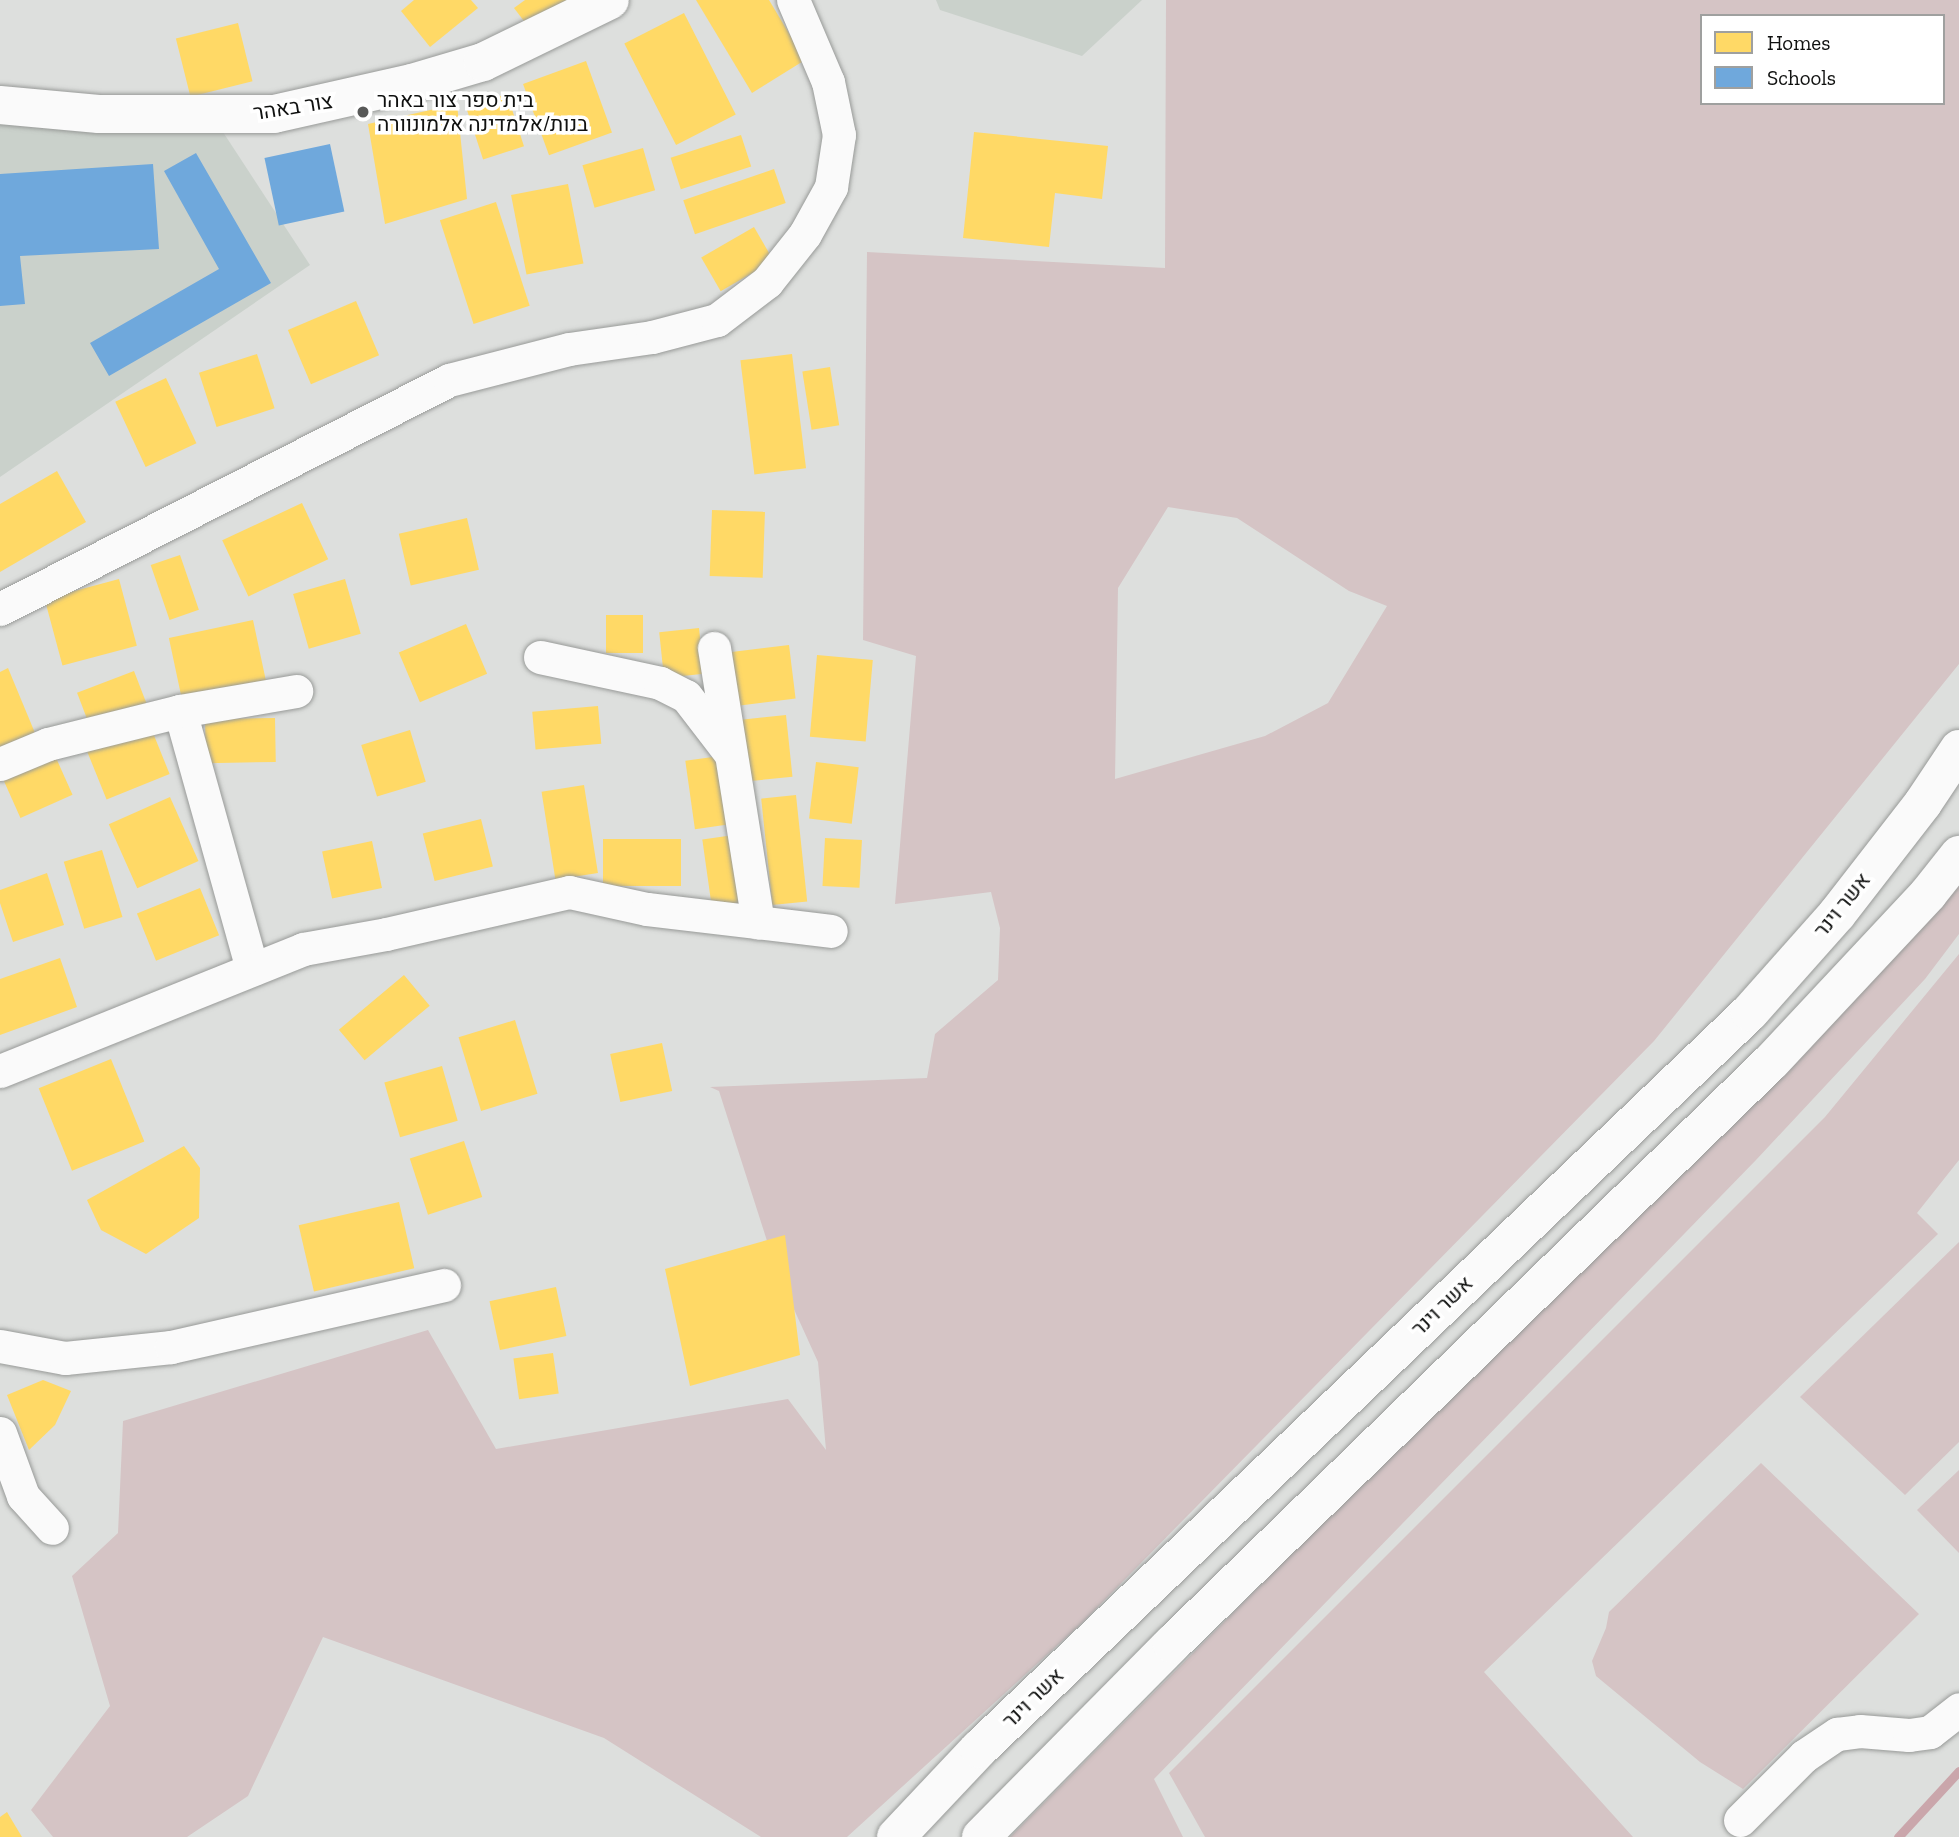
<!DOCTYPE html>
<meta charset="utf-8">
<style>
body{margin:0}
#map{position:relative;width:1959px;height:1837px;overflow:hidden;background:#dddfdd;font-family:"Zilla Slab",Heebo,serif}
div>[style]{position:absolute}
.built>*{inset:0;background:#cad1cb}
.green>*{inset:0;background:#d5c4c5}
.homes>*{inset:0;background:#ffd966;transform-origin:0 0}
.schools>*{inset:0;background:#6fa8dc;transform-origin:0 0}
.stream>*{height:9px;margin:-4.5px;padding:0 4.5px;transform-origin:4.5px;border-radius:4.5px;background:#caa6ab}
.roads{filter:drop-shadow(0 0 2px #989a98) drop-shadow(0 0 2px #989a98)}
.minor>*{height:33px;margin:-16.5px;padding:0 16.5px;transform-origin:16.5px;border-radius:16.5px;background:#fafafa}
.tertiary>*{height:38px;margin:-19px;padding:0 19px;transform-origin:19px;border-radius:19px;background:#fafafa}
.secondary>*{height:38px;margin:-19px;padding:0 19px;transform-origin:19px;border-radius:19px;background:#fafafa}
.dots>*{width:19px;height:19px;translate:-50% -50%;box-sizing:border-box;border:4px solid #fff;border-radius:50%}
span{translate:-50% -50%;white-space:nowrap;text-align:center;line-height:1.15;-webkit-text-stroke:7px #fff;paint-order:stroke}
.poi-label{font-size:21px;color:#101110}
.left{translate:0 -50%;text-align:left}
.street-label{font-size:21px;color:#101110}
.legend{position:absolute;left:1700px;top:14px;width:245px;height:91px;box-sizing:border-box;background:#fff;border:2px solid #9fa09f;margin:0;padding:9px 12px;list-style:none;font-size:21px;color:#101110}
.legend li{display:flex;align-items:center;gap:14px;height:35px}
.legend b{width:35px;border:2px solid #9fa09f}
</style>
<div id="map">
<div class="built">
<div style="clip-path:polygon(936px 0,1142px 0,1082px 56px,940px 10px)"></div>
<div style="clip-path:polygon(0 118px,221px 129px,310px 265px,0 477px)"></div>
</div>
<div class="green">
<div style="clip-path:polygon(evenodd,1166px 0,1959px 0,1959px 664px,1654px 1041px,1082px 1623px,847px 1837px,761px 1837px,604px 1738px,323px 1637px,248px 1796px,187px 1837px,53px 1837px,31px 1810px,110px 1706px,72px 1576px,118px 1533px,123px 1421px,428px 1330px,496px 1449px,788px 1399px,826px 1450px,818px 1362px,777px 1272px,719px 1091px,710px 1087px,927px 1078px,935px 1034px,998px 980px,1000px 928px,991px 892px,895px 904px,916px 656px,863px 640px,867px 252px,1165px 268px,1166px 0,1702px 16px,1943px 16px,1943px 103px,1702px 103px,1702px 16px,1166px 0,1168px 507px,1237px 518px,1349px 591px,1387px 606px,1328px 703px,1265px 736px,1115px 779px,1118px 588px,1168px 507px)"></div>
<div style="clip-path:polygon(1959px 868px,1959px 934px,1925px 979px,1756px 1160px,1154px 1779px,1183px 1837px,1010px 1837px,1793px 1050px)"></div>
<div style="clip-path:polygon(1959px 954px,1959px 1160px,1917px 1213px,1938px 1234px,1484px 1672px,1633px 1837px,1205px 1837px,1169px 1773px,1825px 1117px)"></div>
<div style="clip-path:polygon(1959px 1242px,1959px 1442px,1905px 1495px,1800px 1397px)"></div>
<div style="clip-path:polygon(1761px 1463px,1919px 1614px,1743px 1789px,1700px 1762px,1596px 1676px,1592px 1661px,1606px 1628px,1609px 1612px)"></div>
<div style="clip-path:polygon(1959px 1470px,1959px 1553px,1917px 1510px)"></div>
</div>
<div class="homes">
<div style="clip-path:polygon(414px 0,471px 0,478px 8px,430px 47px,401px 11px)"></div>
<div style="clip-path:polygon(525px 0,567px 0,530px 29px,514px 8px)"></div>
<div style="clip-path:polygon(696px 0,769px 0,805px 60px,752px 93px)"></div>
<div style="left:684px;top:13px;width:114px;height:67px;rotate:63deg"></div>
<div style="left:238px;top:23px;width:60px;height:64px;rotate:76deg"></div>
<div style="left:586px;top:61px;width:76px;height:67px;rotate:70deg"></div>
<div style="left:507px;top:94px;width:55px;height:43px;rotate:72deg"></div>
<div style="clip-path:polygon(457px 104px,467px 199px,385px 224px,368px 124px)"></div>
<div style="clip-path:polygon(974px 132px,1108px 146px,1102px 199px,1055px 193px,1049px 247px,963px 238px)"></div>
<div style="left:741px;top:135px;width:33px;height:74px;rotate:72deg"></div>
<div style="left:643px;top:148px;width:44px;height:63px;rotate:74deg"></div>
<div style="left:774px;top:169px;width:36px;height:96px;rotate:71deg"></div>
<div style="left:568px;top:184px;width:81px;height:58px;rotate:79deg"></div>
<div style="left:496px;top:202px;width:109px;height:59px;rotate:72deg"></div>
<div style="left:754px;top:227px;width:39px;height:61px;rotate:60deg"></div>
<div style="left:356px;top:301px;width:59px;height:74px;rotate:67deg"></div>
<div style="left:257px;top:354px;width:57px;height:61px;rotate:72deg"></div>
<div style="left:792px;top:354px;width:115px;height:52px;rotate:83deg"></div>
<div style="left:830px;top:367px;width:59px;height:28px;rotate:81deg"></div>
<div style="left:166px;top:378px;width:72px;height:56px;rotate:65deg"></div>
<div style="clip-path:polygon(57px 471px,86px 522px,0 572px,0 504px)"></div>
<div style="left:302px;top:503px;width:62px;height:88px;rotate:65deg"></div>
<div style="left:712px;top:510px;width:53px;height:66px;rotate:2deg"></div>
<div style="left:467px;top:518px;width:53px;height:70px;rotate:77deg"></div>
<div style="left:180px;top:555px;width:58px;height:31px;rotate:71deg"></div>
<div style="left:119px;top:579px;width:69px;height:77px;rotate:75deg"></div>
<div style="left:345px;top:579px;width:57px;height:54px;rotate:74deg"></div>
<div style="left:606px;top:615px;width:37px;height:38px"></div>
<div style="left:253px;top:620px;width:66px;height:86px;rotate:78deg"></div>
<div style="left:466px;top:624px;width:54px;height:73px;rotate:67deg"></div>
<div style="left:699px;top:628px;width:46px;height:40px;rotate:84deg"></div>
<div style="left:789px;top:645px;width:54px;height:66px;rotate:83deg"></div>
<div style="left:817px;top:655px;width:56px;height:82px;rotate:5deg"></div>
<div style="clip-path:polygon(8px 668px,35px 733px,0 748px,0 672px)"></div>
<div style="left:134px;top:671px;width:40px;height:61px;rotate:69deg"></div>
<div style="left:598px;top:706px;width:38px;height:66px;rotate:85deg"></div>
<div style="left:786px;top:715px;width:62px;height:45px;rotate:84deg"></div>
<div style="left:275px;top:718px;width:44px;height:70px;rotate:89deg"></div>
<div style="left:149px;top:723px;width:55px;height:68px;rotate:68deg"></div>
<div style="left:410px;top:730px;width:54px;height:51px;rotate:73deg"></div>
<div style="left:53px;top:751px;width:48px;height:57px;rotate:66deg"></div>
<div style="left:720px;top:756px;width:69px;height:35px;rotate:82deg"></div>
<div style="left:816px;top:762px;width:43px;height:57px;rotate:7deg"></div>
<div style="left:584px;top:785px;width:89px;height:43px;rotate:81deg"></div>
<div style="left:796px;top:795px;width:107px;height:35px;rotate:84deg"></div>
<div style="left:170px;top:797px;width:70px;height:67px;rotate:66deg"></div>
<div style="left:481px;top:819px;width:49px;height:60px;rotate:76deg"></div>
<div style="left:734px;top:835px;width:68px;height:32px;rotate:82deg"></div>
<div style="left:825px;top:838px;width:37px;height:48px;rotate:3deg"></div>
<div style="left:681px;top:839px;width:47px;height:78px;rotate:90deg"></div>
<div style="left:372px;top:841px;width:48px;height:51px;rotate:78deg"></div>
<div style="left:102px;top:850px;width:70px;height:40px;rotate:73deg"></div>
<div style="clip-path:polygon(47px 873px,64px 925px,13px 942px,0 903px,0 890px)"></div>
<div style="left:200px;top:888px;width:51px;height:68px;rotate:68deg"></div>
<div style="clip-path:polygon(60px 958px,77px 1007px,0 1035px,0 979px)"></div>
<div style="left:404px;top:975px;width:40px;height:85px;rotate:50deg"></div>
<div style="left:515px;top:1020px;width:77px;height:59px;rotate:73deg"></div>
<div style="left:662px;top:1043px;width:49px;height:53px;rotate:78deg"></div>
<div style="left:111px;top:1059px;width:89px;height:78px;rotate:68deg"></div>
<div style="left:442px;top:1066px;width:57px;height:60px;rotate:74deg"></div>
<div style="left:464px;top:1141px;width:59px;height:57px;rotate:72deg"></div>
<div style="clip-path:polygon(184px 1146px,200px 1168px,199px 1218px,146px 1254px,101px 1230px,87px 1200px)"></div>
<div style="left:399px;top:1202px;width:68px;height:103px;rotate:77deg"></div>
<div style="clip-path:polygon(785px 1235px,800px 1355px,690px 1386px,665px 1269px)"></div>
<div style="left:556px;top:1287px;width:50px;height:68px;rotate:78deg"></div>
<div style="left:553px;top:1353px;width:41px;height:40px;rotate:82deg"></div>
<div style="clip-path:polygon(43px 1380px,71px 1391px,55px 1425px,29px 1450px,7px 1395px)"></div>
<div style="clip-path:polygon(7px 1812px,22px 1837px,0 1837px,0 1817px)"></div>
</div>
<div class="schools">
<div style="left:330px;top:144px;width:69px;height:67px;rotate:78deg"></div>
<div style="clip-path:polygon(196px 153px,271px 283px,109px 376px,90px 343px,219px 269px,164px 171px)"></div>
<div style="clip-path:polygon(153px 164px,159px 249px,20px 256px,25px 304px,0 306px,0 174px)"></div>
</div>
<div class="stream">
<div style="left:1898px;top:1837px;width:90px;rotate:-47.3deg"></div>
</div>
<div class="roads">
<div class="minor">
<div style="left:0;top:609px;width:504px;rotate:-27.02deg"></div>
<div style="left:449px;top:380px;width:124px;rotate:-14.5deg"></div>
<div style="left:569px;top:349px;width:84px;rotate:-8.2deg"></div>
<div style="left:652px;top:337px;width:67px;rotate:-14.7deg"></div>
<div style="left:717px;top:320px;width:63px;rotate:-37.2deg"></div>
<div style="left:767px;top:282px;width:61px;rotate:-51.6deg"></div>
<div style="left:805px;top:234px;width:54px;rotate:-61deg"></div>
<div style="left:831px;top:187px;width:53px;rotate:-81.3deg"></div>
<div style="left:839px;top:135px;width:54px;rotate:-101.7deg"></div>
<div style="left:828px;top:82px;width:89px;rotate:-113.1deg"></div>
<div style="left:714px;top:648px;width:278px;rotate:80.9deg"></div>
<div style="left:540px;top:657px;width:123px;rotate:12.2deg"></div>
<div style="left:660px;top:683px;width:29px;rotate:27deg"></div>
<div style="left:686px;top:696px;width:71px;rotate:52.5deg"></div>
<div style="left:180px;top:711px;width:268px;rotate:74.4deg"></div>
<div style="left:0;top:764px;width:52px;rotate:-22.6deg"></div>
<div style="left:48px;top:744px;width:136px;rotate:-14deg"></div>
<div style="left:180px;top:711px;width:118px;rotate:-9.8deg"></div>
<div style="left:0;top:1071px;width:327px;rotate:-21.9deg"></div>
<div style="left:303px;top:949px;width:84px;rotate:-10.2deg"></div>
<div style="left:386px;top:934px;width:188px;rotate:-12.9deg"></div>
<div style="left:569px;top:892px;width:80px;rotate:12.3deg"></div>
<div style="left:647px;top:909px;width:185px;rotate:6.8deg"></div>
<div style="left:0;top:1346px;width:66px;rotate:10.5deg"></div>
<div style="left:65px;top:1358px;width:107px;rotate:-5.9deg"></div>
<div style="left:171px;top:1347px;width:280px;rotate:-12.8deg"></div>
<div style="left:0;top:1433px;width:67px;rotate:69.9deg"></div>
<div style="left:23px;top:1496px;width:43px;rotate:47.8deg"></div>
<div style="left:1740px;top:1820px;width:91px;rotate:-45deg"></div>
<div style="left:1804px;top:1756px;width:40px;rotate:-34deg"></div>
<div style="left:1837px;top:1734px;width:23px;rotate:-7deg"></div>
<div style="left:1860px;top:1731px;width:49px;rotate:4.7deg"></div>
<div style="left:1909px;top:1735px;width:21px;rotate:-8deg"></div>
<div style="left:1930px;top:1732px;width:37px;rotate:-38deg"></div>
</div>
<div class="tertiary">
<div style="left:0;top:105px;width:99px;rotate:5.2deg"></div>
<div style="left:99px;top:114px;width:175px"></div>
<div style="left:274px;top:114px;width:141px;rotate:-12.7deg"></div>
<div style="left:412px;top:83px;width:74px;rotate:-16.5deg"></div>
<div style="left:483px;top:62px;width:141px;rotate:-26deg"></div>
</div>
<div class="secondary">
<div style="left:896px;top:1837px;width:121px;rotate:-46.7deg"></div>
<div style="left:979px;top:1749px;width:1067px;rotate:-43.71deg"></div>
<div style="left:1750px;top:1012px;width:131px;rotate:-48.4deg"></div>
<div style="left:1837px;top:914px;width:140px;rotate:-52.2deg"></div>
<div style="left:1923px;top:803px;width:65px;rotate:-56.3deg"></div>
<div style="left:981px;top:1837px;width:272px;rotate:-45.3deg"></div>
<div style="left:1172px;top:1644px;width:835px;rotate:-44.18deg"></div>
<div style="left:1771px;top:1062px;width:230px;rotate:-46.9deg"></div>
<div style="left:1928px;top:894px;width:50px;rotate:-51.5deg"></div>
</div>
</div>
<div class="dots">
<div style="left:363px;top:112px;background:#585958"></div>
</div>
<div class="poi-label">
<span class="left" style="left:377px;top:112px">בית ספר צור באהר<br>בנות/אלמדינה אלמונוורה</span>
</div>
<div class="street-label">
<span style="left:293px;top:107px;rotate:-9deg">צור באהר</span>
<span style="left:1842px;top:905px;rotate:-51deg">אשר וינר</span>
<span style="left:1442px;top:1306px;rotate:-44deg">אשר וינר</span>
<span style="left:1033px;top:1698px;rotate:-44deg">אשר וינר</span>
</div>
<ul class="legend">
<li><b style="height:19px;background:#ffd966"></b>Homes</li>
<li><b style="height:19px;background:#6fa8dc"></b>Schools</li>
</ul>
</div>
